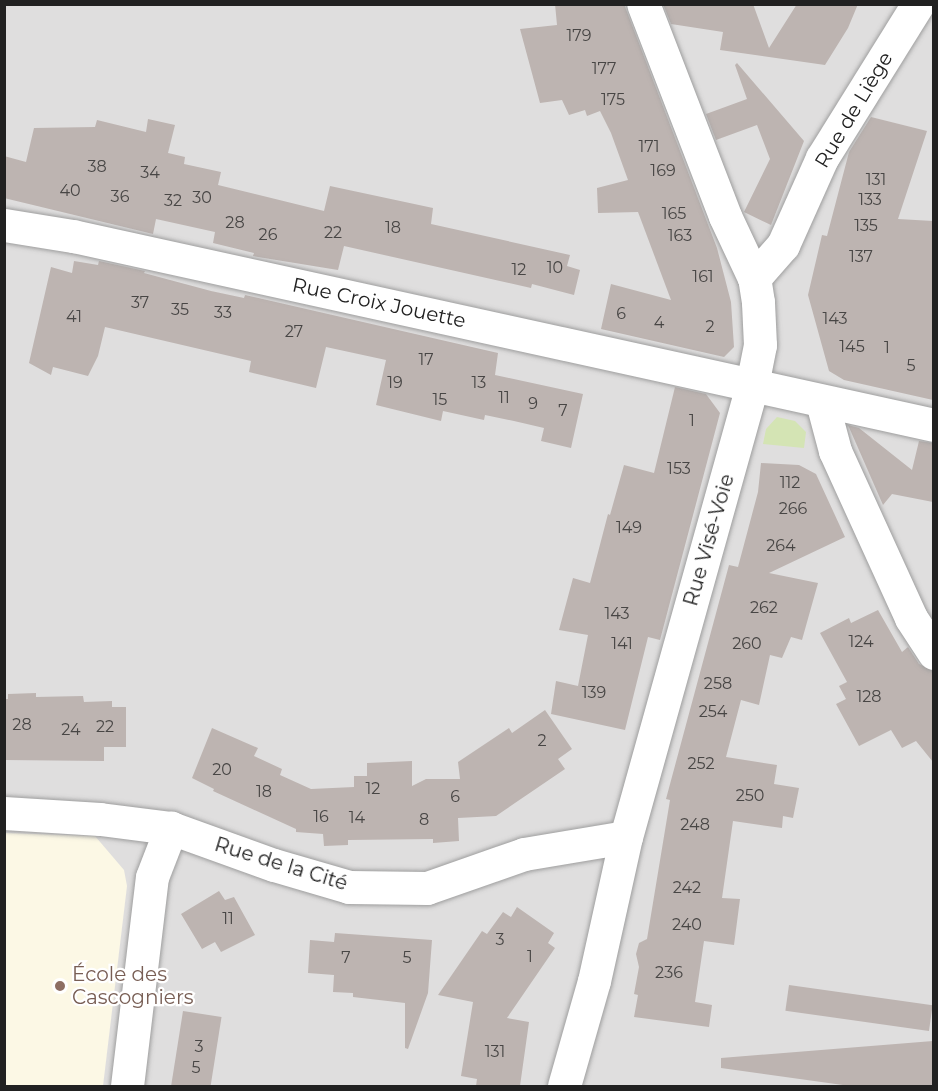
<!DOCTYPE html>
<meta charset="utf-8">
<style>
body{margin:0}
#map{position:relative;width:938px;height:1091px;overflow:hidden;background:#f0ece8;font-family:Montserrat,sans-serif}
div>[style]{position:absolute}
.residential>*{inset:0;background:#dfdede;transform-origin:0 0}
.education>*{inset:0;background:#fcf8e5}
.grass>*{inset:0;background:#d4e4b4}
.building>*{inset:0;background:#bdb4b1;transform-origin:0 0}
.roads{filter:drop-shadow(0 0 2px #9e9e9e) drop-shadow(0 0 2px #9e9e9e)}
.minor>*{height:33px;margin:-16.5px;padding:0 16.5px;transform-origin:16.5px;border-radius:16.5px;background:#fff}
.dots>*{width:16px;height:16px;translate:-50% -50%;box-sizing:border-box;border:3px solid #fff;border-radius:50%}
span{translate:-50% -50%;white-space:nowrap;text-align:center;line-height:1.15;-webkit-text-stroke:4.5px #fff;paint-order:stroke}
.number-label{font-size:16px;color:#484645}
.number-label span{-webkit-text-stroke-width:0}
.street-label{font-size:20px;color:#212121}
.education-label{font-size:20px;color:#785e54}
.left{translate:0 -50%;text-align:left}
.frame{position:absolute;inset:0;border:6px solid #212121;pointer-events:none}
</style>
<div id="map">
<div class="residential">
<div style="left:5px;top:5px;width:928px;height:1081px"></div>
</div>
<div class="education">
<div style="clip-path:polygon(5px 833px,95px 836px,124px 870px,127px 886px,103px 1086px,5px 1086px)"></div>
</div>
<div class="grass">
<div style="clip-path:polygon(777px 417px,795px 421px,806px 432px,804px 448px,763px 444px,766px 429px)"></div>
</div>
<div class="building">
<div style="clip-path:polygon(555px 4px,624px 4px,717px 248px,731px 302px,734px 347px,724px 357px,601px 329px,611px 284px,671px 300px,638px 212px,598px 213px,597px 188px,628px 180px,611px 133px,600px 111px,587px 116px,585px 110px,569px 115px,562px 100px,540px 103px,520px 29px,557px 25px)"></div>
<div style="clip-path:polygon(663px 4px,753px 4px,769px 48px,797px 4px,858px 4px,848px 28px,825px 65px,720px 50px,723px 32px,671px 24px)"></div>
<div style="clip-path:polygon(737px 63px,804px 141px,771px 225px,744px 212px,770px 159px,757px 125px,716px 140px,706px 114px,747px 99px,735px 65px)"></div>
<div style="clip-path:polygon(871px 117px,927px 131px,898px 219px,933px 221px,933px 400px,844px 380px,829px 371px,808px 295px,822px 235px,827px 236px,849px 152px)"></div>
<div style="clip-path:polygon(148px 119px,175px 125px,168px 153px,185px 157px,184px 164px,221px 172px,218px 185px,324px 211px,330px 186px,433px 208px,431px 224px,570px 255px,567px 266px,580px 270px,574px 295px,532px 284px,531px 288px,344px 246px,338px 270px,258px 257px,253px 256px,254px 253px,213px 243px,215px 232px,156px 219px,153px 234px,4px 198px,4px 156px,26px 162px,34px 128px,95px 127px,97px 120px,146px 132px)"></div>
<div style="clip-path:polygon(74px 261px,98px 265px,99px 261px,145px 271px,144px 273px,211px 291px,244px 298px,245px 295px,498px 353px,495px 375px,583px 394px,571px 448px,541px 441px,544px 428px,514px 421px,485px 415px,484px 420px,443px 411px,441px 421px,376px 405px,386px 360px,326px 347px,316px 388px,249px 372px,251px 361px,105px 327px,98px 356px,88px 376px,53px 367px,51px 375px,29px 363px,51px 267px,72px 273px)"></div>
<div style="clip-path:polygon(675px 387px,706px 394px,720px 413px,660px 640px,648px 637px,625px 730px,551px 714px,556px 681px,578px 686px,588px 635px,559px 630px,573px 578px,590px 583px,608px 514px,610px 515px,624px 465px,654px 473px)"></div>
<div style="clip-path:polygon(848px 425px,859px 428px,912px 470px,919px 441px,933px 443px,933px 502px,892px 494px,883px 505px)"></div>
<div style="clip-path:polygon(761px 463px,799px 465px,816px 474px,845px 537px,769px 573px,818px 583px,802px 640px,791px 637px,782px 658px,770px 655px,759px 705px,741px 700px,726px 757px,777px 765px,774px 784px,799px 788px,793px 818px,783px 816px,782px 828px,733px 821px,722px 898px,740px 899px,734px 945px,704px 941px,695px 1002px,712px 1005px,709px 1027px,634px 1017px,638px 995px,634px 994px,639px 967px,636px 954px,639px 943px,647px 939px,670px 800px,666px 799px,729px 565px,738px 567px,758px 492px)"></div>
<div style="clip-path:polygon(878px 610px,902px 652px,908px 647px,919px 664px,933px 671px,933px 762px,916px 741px,902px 748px,891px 730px,859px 746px,836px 704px,846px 699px,839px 686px,847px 682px,820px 633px,849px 618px,851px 623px)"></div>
<div style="clip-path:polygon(36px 693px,36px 697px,83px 696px,84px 702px,112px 701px,112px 707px,126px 707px,126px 747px,104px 747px,104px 761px,4px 760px,4px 699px,8px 699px,8px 694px)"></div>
<div style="clip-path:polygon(545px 710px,572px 749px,558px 759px,565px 769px,496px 816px,458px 818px,459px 841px,433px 843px,433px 839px,348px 840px,348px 845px,324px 846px,323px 834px,296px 832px,296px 829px,213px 791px,214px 789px,192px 778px,212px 728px,258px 748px,254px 756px,282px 769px,280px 775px,311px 789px,354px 787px,354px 776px,367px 776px,367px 763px,412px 761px,412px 786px,426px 779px,460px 779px,458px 762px,509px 728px,512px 733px)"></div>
<div style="clip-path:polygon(219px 891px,225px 900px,234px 897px,255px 935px,221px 952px,215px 942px,202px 949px,181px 914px)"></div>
<div style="clip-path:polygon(517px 907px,554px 933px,548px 943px,555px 948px,507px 1018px,529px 1022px,520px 1086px,476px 1086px,477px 1079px,461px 1076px,473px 1002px,438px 995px,482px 931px,487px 934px,503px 912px,511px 917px)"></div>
<div style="clip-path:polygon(335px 933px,432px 940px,428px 993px,408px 1049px,405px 1048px,405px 1003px,353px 997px,353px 993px,333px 992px,334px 975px,308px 973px,310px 940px,334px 942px)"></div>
<div style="left:789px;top:985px;width:145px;height:26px;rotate:8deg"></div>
<div style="left:183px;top:1011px;width:39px;height:76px;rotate:9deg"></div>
<div style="clip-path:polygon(933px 1041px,933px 1086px,850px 1086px,721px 1068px,721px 1058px)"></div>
</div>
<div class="roads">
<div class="minor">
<div style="left:4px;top:225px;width:70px;rotate:9.1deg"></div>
<div style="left:73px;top:236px;width:881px;rotate:12.38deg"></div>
<div style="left:754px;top:278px;width:44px;rotate:-48.7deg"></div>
<div style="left:783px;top:245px;width:95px;rotate:-65.9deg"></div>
<div style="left:822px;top:158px;width:181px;rotate:-58.1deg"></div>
<div style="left:822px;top:402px;width:51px;rotate:75.1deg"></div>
<div style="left:835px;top:451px;width:183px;rotate:65.5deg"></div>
<div style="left:911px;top:618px;width:42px;rotate:56.7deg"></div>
<div style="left:4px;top:813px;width:96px;rotate:3.6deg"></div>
<div style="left:100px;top:819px;width:72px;rotate:7.2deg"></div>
<div style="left:171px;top:828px;width:109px;rotate:19.8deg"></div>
<div style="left:274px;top:865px;width:78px;rotate:16.3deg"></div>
<div style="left:349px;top:887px;width:78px;rotate:0.7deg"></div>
<div style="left:427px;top:888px;width:103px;rotate:-19.3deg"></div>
<div style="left:524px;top:854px;width:103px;rotate:-9.5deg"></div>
<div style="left:127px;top:1086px;width:210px;rotate:-83.2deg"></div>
<div style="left:152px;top:877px;width:53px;rotate:-68.8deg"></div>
<div style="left:564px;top:1086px;width:109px;rotate:-74.1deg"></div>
<div style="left:594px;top:981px;width:148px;rotate:-77.5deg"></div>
<div style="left:626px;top:837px;width:469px;rotate:-74.4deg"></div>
<div style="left:752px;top:385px;width:41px;rotate:-78.7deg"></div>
<div style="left:760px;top:345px;width:43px;rotate:-92.7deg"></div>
<div style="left:758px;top:302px;width:24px;rotate:-99deg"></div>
<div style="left:754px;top:278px;width:68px;rotate:-115.1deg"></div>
<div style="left:725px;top:216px;width:227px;rotate:-111.1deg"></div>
</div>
</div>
<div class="dots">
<div style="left:60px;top:986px;background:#8d6e63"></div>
</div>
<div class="number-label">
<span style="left:579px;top:36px">179</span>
<span style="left:604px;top:69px">177</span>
<span style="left:613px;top:100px">175</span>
<span style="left:649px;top:147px">171</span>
<span style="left:97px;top:167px">38</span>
<span style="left:663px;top:171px">169</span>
<span style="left:150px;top:173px">34</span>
<span style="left:876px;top:180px">131</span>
<span style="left:70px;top:191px">40</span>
<span style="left:120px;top:197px">36</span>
<span style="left:202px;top:198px">30</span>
<span style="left:870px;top:200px">133</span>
<span style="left:173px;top:201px">32</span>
<span style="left:674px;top:214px">165</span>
<span style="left:235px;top:223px">28</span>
<span style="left:866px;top:226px">135</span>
<span style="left:393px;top:228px">18</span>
<span style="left:333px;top:233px">22</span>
<span style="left:268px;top:235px">26</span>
<span style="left:680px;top:236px">163</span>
<span style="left:861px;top:257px">137</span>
<span style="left:555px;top:268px">10</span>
<span style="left:519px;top:270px">12</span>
<span style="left:703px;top:277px">161</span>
<span style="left:140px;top:303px">37</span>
<span style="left:180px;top:310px">35</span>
<span style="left:223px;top:313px">33</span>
<span style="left:621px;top:314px">6</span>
<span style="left:74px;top:317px">41</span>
<span style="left:835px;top:319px">143</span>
<span style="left:659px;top:323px">4</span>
<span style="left:710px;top:327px">2</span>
<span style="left:294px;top:332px">27</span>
<span style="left:852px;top:347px">145</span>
<span style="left:887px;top:348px">1</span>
<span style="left:426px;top:360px">17</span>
<span style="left:911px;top:366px">5</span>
<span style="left:395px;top:383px">19</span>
<span style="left:479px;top:383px">13</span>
<span style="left:504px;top:398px">11</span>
<span style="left:440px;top:400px">15</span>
<span style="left:533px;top:404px">9</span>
<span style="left:563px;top:411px">7</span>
<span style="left:692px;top:421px">1</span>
<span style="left:679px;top:469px">153</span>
<span style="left:790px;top:483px">112</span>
<span style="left:793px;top:509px">266</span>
<span style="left:629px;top:528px">149</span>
<span style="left:781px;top:546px">264</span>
<span style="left:764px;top:608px">262</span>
<span style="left:617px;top:614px">143</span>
<span style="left:861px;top:642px">124</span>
<span style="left:622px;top:644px">141</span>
<span style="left:747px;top:644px">260</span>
<span style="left:718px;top:684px">258</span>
<span style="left:594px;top:693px">139</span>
<span style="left:869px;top:697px">128</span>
<span style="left:713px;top:712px">254</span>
<span style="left:22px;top:725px">28</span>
<span style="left:105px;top:727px">22</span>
<span style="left:71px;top:730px">24</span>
<span style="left:542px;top:741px">2</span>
<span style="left:701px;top:764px">252</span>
<span style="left:222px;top:770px">20</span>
<span style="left:373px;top:789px">12</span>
<span style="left:264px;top:792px">18</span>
<span style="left:750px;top:796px">250</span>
<span style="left:455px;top:797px">6</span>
<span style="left:321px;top:817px">16</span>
<span style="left:357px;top:818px">14</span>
<span style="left:424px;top:820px">8</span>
<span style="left:695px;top:825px">248</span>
<span style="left:687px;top:888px">242</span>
<span style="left:228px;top:919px">11</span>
<span style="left:687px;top:925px">240</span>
<span style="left:500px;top:940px">3</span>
<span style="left:530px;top:957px">1</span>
<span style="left:346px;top:958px">7</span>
<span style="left:407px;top:958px">5</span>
<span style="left:669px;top:973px">236</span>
<span style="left:199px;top:1047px">3</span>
<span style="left:495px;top:1052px">131</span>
<span style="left:196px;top:1068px">5</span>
</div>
<div class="street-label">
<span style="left:854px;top:110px;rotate:-59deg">Rue de Liège</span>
<span style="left:379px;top:303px;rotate:12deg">Rue Croix Jouette</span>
<span style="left:709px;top:540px;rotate:-74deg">Rue Visé-Voie</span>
<span style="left:281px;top:864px;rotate:17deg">Rue de la Cité</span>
</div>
<div class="education-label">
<span class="left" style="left:72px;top:986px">École des<br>Cascogniers</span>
</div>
<div class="frame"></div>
</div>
